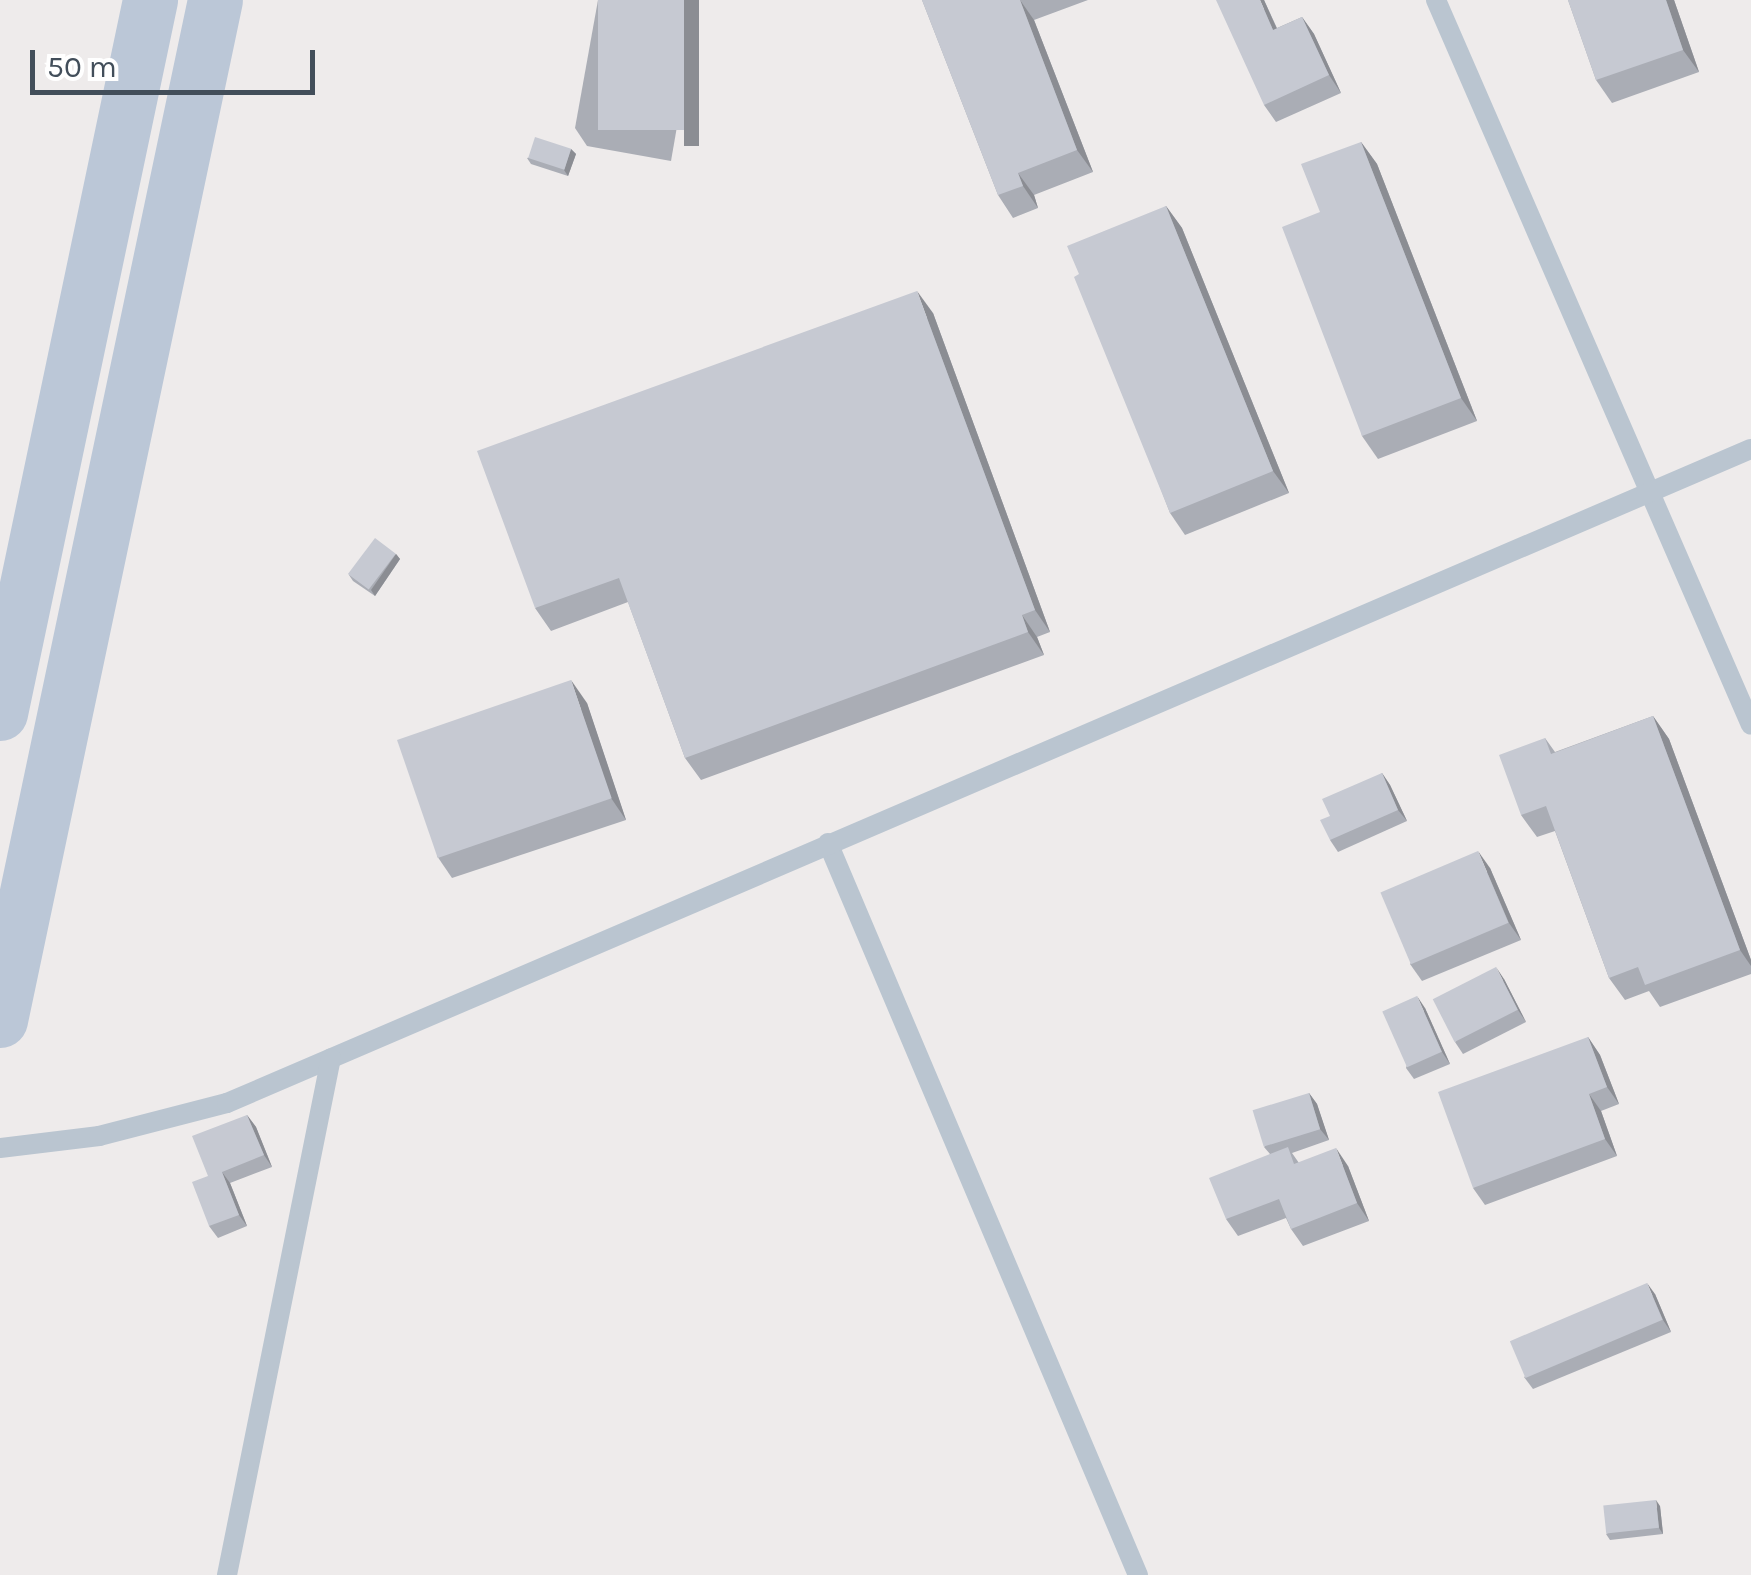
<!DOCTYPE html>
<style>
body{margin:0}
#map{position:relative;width:1751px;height:1575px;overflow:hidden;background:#eeebeb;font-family:Karla,sans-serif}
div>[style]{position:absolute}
.lane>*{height:20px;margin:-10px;padding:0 10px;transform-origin:10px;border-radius:10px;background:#bac5d0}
.secondary>*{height:55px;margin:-27.5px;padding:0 27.5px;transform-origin:27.5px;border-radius:27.5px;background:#bbc7d7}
.wall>*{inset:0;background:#aaadb5}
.shaded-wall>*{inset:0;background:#8b8d93;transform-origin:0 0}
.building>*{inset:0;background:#c6c9d2;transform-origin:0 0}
span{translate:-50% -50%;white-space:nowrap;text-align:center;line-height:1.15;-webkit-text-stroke:8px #fff;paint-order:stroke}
.scale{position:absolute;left:30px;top:50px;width:285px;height:45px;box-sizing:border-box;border:5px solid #424e5a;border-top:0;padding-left:12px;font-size:30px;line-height:35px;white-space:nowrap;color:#424e5a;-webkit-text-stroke:8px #fff;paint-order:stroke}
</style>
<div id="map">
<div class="lane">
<div style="left:1436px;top:0;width:790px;rotate:66.52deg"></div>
<div style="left:828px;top:843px;width:795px;rotate:67.05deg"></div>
<div style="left:0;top:1148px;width:100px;rotate:-6.9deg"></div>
<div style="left:99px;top:1136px;width:132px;rotate:-14.5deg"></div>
<div style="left:227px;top:1103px;width:1658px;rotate:-23.23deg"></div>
<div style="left:227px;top:1575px;width:527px;rotate:-78.63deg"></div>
</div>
<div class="secondary">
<div style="left:0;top:713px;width:729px;rotate:-78.12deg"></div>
<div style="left:0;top:1020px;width:1042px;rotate:-78.1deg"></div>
</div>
<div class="wall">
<div style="clip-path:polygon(598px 0,699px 0,671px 161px,587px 146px,575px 128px)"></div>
<div style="clip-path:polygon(922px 0,1088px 0,1034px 20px,1093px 172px,1034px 195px,1038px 208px,1013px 218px,998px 195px)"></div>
<div style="clip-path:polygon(1264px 0,1277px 28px,1302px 17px,1314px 34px,1341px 93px,1276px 122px,1264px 105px)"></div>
<div style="clip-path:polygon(1568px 0,1674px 0,1699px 72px,1612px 103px,1596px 80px)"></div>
<div style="clip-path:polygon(1361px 142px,1377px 164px,1477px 421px,1378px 459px,1362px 436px,1320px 212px)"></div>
<div style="clip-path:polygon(571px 149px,576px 154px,568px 176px,531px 164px,527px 158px)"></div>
<div style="clip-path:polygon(1166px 206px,1182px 228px,1289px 493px,1185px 535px,1170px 513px,1079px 274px)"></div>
<div style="clip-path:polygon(933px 313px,1050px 632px,1037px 637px,1044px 655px,701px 780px,685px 758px,628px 602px,551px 631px,535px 608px)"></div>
<div style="clip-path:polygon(396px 554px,400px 559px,375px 596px,353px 581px,349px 575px)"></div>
<div style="clip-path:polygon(587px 703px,626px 820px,452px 878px,437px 856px)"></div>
<div style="clip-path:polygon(1653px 716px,1669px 739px,1751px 960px,1751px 974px,1660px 1007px,1649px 991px,1625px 1000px,1609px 978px,1555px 831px,1537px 837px,1521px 815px,1545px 738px,1555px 752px)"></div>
<div style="clip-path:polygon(1382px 773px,1390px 785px,1407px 821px,1338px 852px,1330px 840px,1330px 816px)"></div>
<div style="clip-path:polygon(1490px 868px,1521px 940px,1422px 981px,1410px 964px)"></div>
<div style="clip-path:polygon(1504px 979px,1526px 1022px,1463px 1054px,1455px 1042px)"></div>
<div style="clip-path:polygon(1425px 1008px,1450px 1064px,1414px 1079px,1406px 1068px)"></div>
<div style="clip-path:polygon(1588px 1037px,1600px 1055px,1619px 1104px,1601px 1111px,1617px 1156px,1485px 1205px,1473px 1188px)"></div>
<div style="clip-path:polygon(1309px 1093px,1317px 1104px,1329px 1140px,1292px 1153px,1299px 1163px,1348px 1166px,1369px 1221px,1303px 1246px,1291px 1229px,1286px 1218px,1238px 1236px,1226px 1219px,1270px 1154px,1264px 1147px)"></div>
<div style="clip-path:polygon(247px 1115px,256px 1127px,272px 1167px,230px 1183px,247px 1226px,218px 1238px,209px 1226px,208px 1176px)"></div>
<div style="clip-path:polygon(1655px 1294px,1671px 1332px,1533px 1389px,1524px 1377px)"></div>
<div style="clip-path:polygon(1660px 1506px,1663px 1534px,1610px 1540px,1606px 1534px)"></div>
</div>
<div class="shaded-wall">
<div style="left:684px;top:0;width:15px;height:146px"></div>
<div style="clip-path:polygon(1020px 0,1034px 20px,1093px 172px,1077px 150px)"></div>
<div style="clip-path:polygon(1260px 0,1264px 0,1285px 47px,1273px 30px)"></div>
<div style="clip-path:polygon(1666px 0,1674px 0,1699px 72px,1683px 50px)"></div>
<div style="clip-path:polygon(1302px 17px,1314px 34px,1341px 93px,1329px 75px)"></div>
<div style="clip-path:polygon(1361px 142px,1377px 164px,1477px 421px,1461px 398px)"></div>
<div style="clip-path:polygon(571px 149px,576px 154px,568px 176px,564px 170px)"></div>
<div style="clip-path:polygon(1018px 173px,1034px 195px,1038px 208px,1023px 186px)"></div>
<div style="clip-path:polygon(1166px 206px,1182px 228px,1289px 493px,1273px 471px)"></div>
<div style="clip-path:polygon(917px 291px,933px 313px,1050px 632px,1035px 610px)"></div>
<div style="clip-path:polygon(396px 554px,400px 559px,375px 596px,371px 590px)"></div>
<div style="clip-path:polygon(1022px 615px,1037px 637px,1044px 655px,1028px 632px)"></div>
<div style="clip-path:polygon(571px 680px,587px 703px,626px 820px,611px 798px)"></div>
<div style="clip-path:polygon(1653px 716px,1669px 739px,1751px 960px,1751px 966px,1740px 950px)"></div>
<div style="clip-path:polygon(1382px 773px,1390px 785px,1407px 821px,1398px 810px)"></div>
<div style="clip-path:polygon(1478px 851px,1490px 868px,1521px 940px,1509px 923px)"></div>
<div style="clip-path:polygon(1496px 967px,1504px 979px,1526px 1022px,1518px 1010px)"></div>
<div style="clip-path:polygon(1417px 996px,1425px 1008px,1450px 1064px,1442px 1052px)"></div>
<div style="clip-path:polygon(1588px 1037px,1600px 1055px,1619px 1104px,1607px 1087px)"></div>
<div style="clip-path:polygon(1309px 1093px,1317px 1104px,1329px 1140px,1320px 1129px)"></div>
<div style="clip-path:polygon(1589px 1094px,1601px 1111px,1617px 1156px,1605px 1139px)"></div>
<div style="clip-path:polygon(247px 1115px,256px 1127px,272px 1167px,264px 1155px)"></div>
<div style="clip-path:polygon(1336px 1148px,1348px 1166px,1369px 1221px,1357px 1203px)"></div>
<div style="clip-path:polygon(222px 1172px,230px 1183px,247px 1226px,239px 1215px)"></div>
<div style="clip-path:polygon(1647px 1283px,1655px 1294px,1671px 1332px,1663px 1320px)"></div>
<div style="clip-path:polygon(1656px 1500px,1660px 1506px,1663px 1534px,1659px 1528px)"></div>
</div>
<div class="building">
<div style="left:598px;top:0;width:86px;height:130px"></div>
<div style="clip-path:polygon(922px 0,1020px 0,1077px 150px,1018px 173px,1023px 186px,998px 195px)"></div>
<div style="clip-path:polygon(1216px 0,1260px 0,1273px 30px,1302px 17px,1329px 75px,1264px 105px)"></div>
<div style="clip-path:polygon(1568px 0,1666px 0,1683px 50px,1596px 80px)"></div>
<div style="left:535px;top:137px;width:38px;height:22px;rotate:18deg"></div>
<div style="clip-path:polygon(1361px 142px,1461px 398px,1362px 436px,1282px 227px,1320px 212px,1301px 164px)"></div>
<div style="clip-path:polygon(1166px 206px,1273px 471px,1170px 513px,1074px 277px,1079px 274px,1067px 246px)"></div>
<div style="clip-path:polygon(917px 291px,1035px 610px,1022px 615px,1028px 632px,685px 758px,619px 578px,535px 608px,477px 451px)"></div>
<div style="left:375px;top:538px;width:26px;height:45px;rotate:37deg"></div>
<div style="left:571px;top:680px;width:125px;height:184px;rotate:71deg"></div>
<div style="clip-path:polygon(1653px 716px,1740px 950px,1645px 985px,1638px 967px,1609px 978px,1546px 806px,1521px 815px,1499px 755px,1545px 738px,1551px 754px)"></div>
<div style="clip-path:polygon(1382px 773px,1398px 810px,1330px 840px,1320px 820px,1330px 816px,1322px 799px)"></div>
<div style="left:1478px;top:851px;width:78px;height:106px;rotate:67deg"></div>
<div style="left:1496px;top:967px;width:48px;height:71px;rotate:63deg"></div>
<div style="left:1417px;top:996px;width:61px;height:38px;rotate:66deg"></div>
<div style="clip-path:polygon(1588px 1037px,1607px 1087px,1589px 1094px,1605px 1139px,1473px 1188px,1438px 1092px)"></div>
<div style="left:1309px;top:1093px;width:38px;height:59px;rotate:73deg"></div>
<div style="clip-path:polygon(247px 1115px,264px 1155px,222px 1172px,239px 1215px,209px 1226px,192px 1182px,208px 1176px,192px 1136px)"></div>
<div style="clip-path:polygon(1288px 1147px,1294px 1164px,1336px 1148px,1357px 1203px,1291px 1229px,1279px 1199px,1226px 1219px,1209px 1178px)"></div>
<div style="left:1647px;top:1283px;width:40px;height:149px;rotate:67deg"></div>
<div style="left:1656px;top:1500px;width:28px;height:53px;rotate:84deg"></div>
</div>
<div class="scale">50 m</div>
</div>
